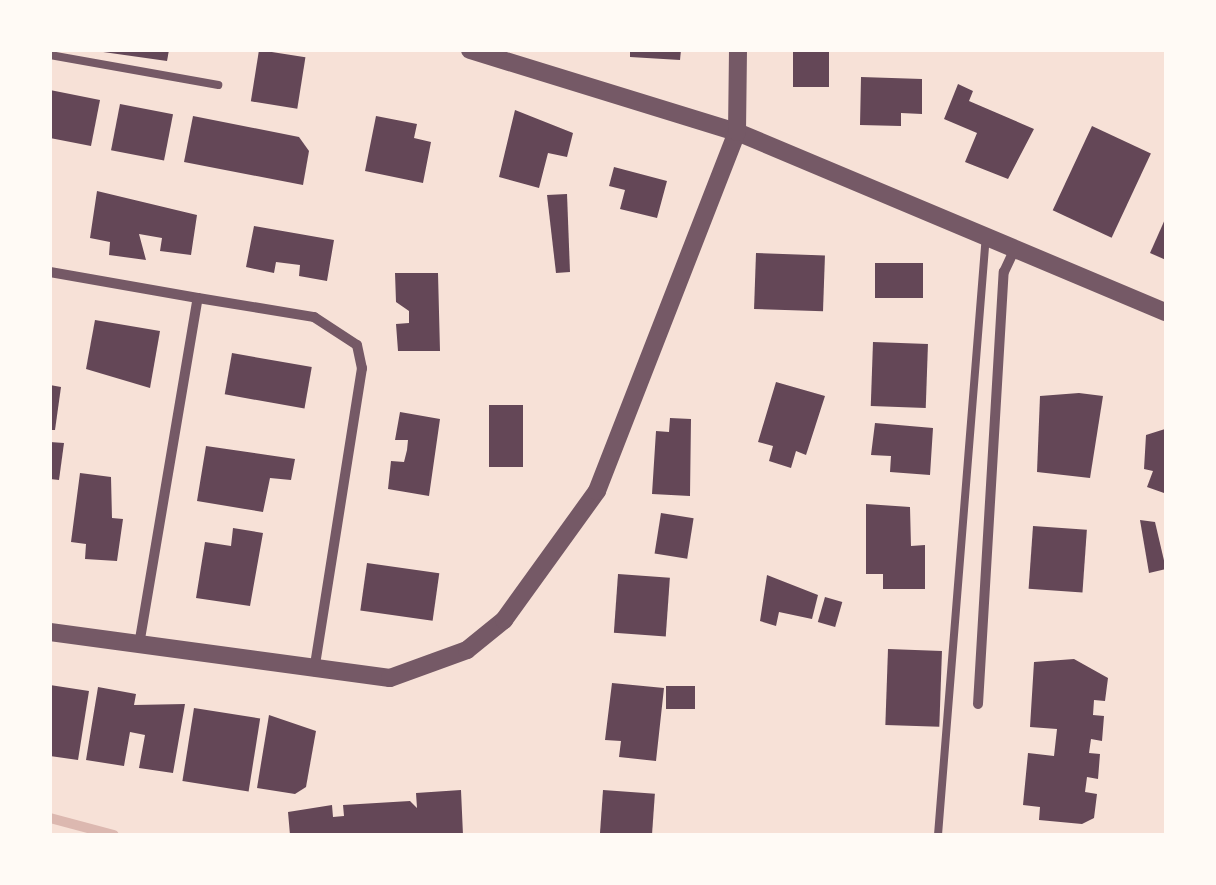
<!DOCTYPE html>
<style>
body{margin:0}
#map{position:relative;width:1216px;height:885px;overflow:hidden;background:#f7e1d7;font-family:"DM Sans",sans-serif}
div>[style]{position:absolute}
.stream>*{height:10px;margin:-5px;padding:0 5px;transform-origin:5px;border-radius:5px;background:#dcb8b0}
.building>*{inset:0;background:#644757;transform-origin:0 0}
.service>*{height:8px;margin:-4px;padding:0 4px;transform-origin:4px;border-radius:4px;background:#755966}
.minor>*{height:10px;margin:-5px;padding:0 5px;transform-origin:5px;border-radius:5px;background:#755966}
.tertiary>*{height:18px;margin:-9px;padding:0 9px;transform-origin:9px;border-radius:9px;background:#755966}
span{translate:-50% -50%;white-space:nowrap;text-align:center;line-height:1.15;-webkit-text-stroke:8px #fffaf5;paint-order:stroke}
.frame{position:absolute;inset:0;border:52px solid #fffaf5;pointer-events:none}
</style>
<div id="map">
<div class="stream">
<div style="left:50px;top:818px;width:66px;rotate:14.9deg"></div>
</div>
<div class="building">
<div style="clip-path:polygon(89px 50px,169px 50px,167px 61px)"></div>
<div style="left:259px;top:50px;width:47px;height:52px;rotate:9deg"></div>
<div style="clip-path:polygon(630px 50px,681px 50px,680px 60px,630px 57px)"></div>
<div style="left:793px;top:50px;width:36px;height:37px"></div>
<div style="clip-path:polygon(861px 77px,922px 79px,922px 114px,901px 113px,901px 126px,860px 125px)"></div>
<div style="clip-path:polygon(958px 84px,973px 91px,969px 101px,1034px 129px,1008px 179px,965px 162px,977px 133px,944px 119px)"></div>
<div style="clip-path:polygon(50px 90px,100px 100px,91px 146px,50px 138px)"></div>
<div style="left:120px;top:104px;width:54px;height:47px;rotate:11deg"></div>
<div style="clip-path:polygon(515px 110px,573px 133px,567px 157px,548px 153px,539px 188px,499px 177px)"></div>
<div style="clip-path:polygon(193px 116px,299px 137px,309px 151px,303px 185px,184px 162px)"></div>
<div style="clip-path:polygon(376px 116px,417px 124px,414px 138px,431px 142px,423px 183px,365px 171px)"></div>
<div style="left:1092px;top:126px;width:65px;height:93px;rotate:25deg"></div>
<div style="clip-path:polygon(614px 167px,667px 181px,657px 218px,620px 209px,625px 190px,609px 186px)"></div>
<div style="clip-path:polygon(97px 191px,197px 215px,191px 255px,160px 251px,162px 238px,139px 234px,146px 260px,109px 255px,110px 242px,90px 238px)"></div>
<div style="clip-path:polygon(567px 194px,570px 272px,556px 273px,547px 195px)"></div>
<div style="clip-path:polygon(1166px 217px,1166px 260px,1150px 253px)"></div>
<div style="clip-path:polygon(254px 226px,334px 240px,327px 281px,299px 276px,300px 265px,276px 262px,274px 273px,246px 267px)"></div>
<div style="left:756px;top:253px;width:69px;height:56px;rotate:2deg"></div>
<div style="left:875px;top:263px;width:48px;height:35px"></div>
<div style="clip-path:polygon(395px 273px,438px 273px,440px 351px,398px 351px,396px 324px,409px 323px,409px 311px,396px 302px)"></div>
<div style="clip-path:polygon(95px 320px,160px 331px,150px 388px,86px 369px)"></div>
<div style="left:873px;top:342px;width:55px;height:64px;rotate:2deg"></div>
<div style="left:232px;top:353px;width:81px;height:42px;rotate:10deg"></div>
<div style="clip-path:polygon(776px 382px,825px 396px,806px 455px,796px 451px,791px 468px,769px 461px,773px 446px,758px 442px)"></div>
<div style="clip-path:polygon(50px 385px,61px 387px,55px 430px,50px 430px)"></div>
<div style="clip-path:polygon(1079px 393px,1103px 396px,1090px 478px,1037px 472px,1040px 396px)"></div>
<div style="left:489px;top:405px;width:34px;height:62px"></div>
<div style="clip-path:polygon(400px 412px,440px 419px,429px 496px,388px 489px,391px 461px,404px 462px,407px 450px,408px 440px,395px 440px)"></div>
<div style="clip-path:polygon(670px 418px,691px 419px,690px 496px,652px 494px,656px 431px,669px 432px)"></div>
<div style="clip-path:polygon(875px 423px,933px 428px,930px 475px,890px 472px,891px 456px,871px 455px)"></div>
<div style="clip-path:polygon(1165px 429px,1166px 488px,1164px 493px,1147px 487px,1153px 471px,1144px 469px,1146px 435px)"></div>
<div style="clip-path:polygon(50px 442px,64px 443px,59px 480px,50px 479px)"></div>
<div style="clip-path:polygon(206px 446px,295px 459px,291px 480px,270px 478px,263px 512px,197px 501px)"></div>
<div style="clip-path:polygon(80px 473px,111px 477px,112px 518px,123px 519px,117px 561px,85px 559px,86px 544px,71px 542px)"></div>
<div style="clip-path:polygon(866px 504px,910px 507px,911px 546px,925px 545px,925px 589px,883px 589px,883px 574px,866px 574px)"></div>
<div style="left:661px;top:513px;width:33px;height:41px;rotate:9deg"></div>
<div style="clip-path:polygon(1140px 520px,1155px 522px,1166px 569px,1149px 573px)"></div>
<div style="left:1033px;top:526px;width:54px;height:63px;rotate:4deg"></div>
<div style="clip-path:polygon(233px 528px,263px 533px,250px 606px,196px 598px,205px 542px,231px 546px)"></div>
<div style="left:367px;top:563px;width:73px;height:48px;rotate:8deg"></div>
<div style="left:618px;top:574px;width:52px;height:59px;rotate:4deg"></div>
<div style="clip-path:polygon(767px 575px,818px 595px,812px 619px,779px 612px,776px 626px,760px 621px)"></div>
<div style="left:825px;top:597px;width:18px;height:26px;rotate:16deg"></div>
<div style="left:888px;top:649px;width:54px;height:76px;rotate:2deg"></div>
<div style="clip-path:polygon(1074px 659px,1108px 678px,1105px 701px,1094px 700px,1093px 715px,1104px 716px,1102px 741px,1091px 739px,1089px 753px,1100px 754px,1098px 779px,1087px 777px,1085px 792px,1097px 794px,1094px 818px,1082px 824px,1039px 820px,1040px 807px,1023px 805px,1028px 753px,1054px 756px,1057px 729px,1030px 727px,1034px 662px)"></div>
<div style="clip-path:polygon(612px 683px,664px 688px,656px 761px,619px 757px,621px 741px,605px 740px)"></div>
<div style="clip-path:polygon(50px 685px,89px 691px,78px 760px,50px 756px)"></div>
<div style="left:695px;top:686px;width:23px;height:29px;rotate:90deg"></div>
<div style="clip-path:polygon(98px 687px,136px 694px,134px 705px,185px 704px,173px 773px,139px 768px,145px 735px,130px 732px,124px 766px,86px 760px)"></div>
<div style="left:194px;top:708px;width:67px;height:74px;rotate:9deg"></div>
<div style="clip-path:polygon(269px 715px,316px 731px,306px 787px,295px 794px,257px 788px)"></div>
<div style="clip-path:polygon(461px 790px,463px 835px,290px 835px,288px 812px,332px 805px,333px 817px,344px 816px,343px 805px,410px 801px,417px 808px,416px 793px)"></div>
<div style="left:603px;top:790px;width:52px;height:45px;rotate:4deg"></div>
</div>
<div class="service">
<div style="left:50px;top:55px;width:171px;rotate:10.1deg"></div>
<div style="left:938px;top:835px;width:602px;rotate:-85.43deg"></div>
</div>
<div class="minor">
<div style="left:50px;top:272px;width:150px;rotate:10deg"></div>
<div style="left:139px;top:645px;width:352px;rotate:-80.4deg"></div>
<div style="left:198px;top:298px;width:118px;rotate:9.3deg"></div>
<div style="left:314px;top:317px;width:51px;rotate:33.1deg"></div>
<div style="left:357px;top:345px;width:24px;rotate:78deg"></div>
<div style="left:362px;top:368px;width:307px;rotate:99deg"></div>
<div style="left:978px;top:704px;width:433px;rotate:-86.6deg"></div>
<div style="left:1004px;top:272px;width:26px;rotate:-65deg"></div>
</div>
<div class="tertiary">
<div style="left:470px;top:50px;width:279px;rotate:17.1deg"></div>
<div style="left:737px;top:132px;width:465px;rotate:22.8deg"></div>
<div style="left:50px;top:632px;width:343px;rotate:7.7deg"></div>
<div style="left:390px;top:678px;width:82px;rotate:-20deg"></div>
<div style="left:467px;top:650px;width:48px;rotate:-39deg"></div>
<div style="left:504px;top:620px;width:159px;rotate:-54.2deg"></div>
<div style="left:597px;top:491px;width:385px;rotate:-68.7deg"></div>
<div style="left:737px;top:132px;width:82px;rotate:-89.3deg"></div>
</div>
<div class="frame"></div>
</div>
